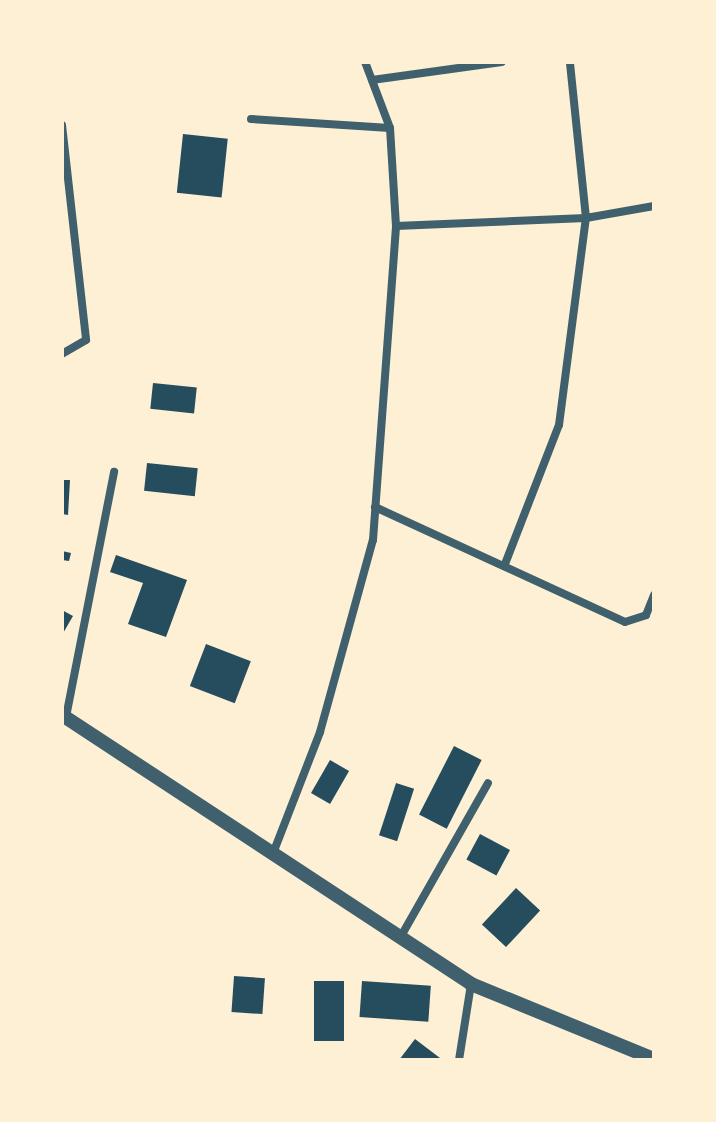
<!DOCTYPE html>
<style>
body{margin:0}
#map{position:relative;width:716px;height:1122px;overflow:hidden;background:#fdf0d5;font-family:"PT Serif",serif}
div>[style]{position:absolute}
.building>*{inset:0;background:#264d5e;transform-origin:0 0}
.minor>*{height:8px;margin:-4px;padding:0 4px;transform-origin:4px;border-radius:4px;background:#3f606c}
.tertiary>*{height:14px;margin:-7px;padding:0 7px;transform-origin:7px;border-radius:7px;background:#3f606c}
span{translate:-50% -50%;white-space:nowrap;text-align:center;line-height:1.15;-webkit-text-stroke:7px #fdf0d5;paint-order:stroke}
.frame{position:absolute;inset:0;border:64px solid #fdf0d5;pointer-events:none}
</style>
<div id="map">
<div class="building">
<div style="left:183px;top:134px;width:45px;height:59px;rotate:6deg"></div>
<div style="left:153px;top:383px;width:44px;height:26px;rotate:6deg"></div>
<div style="left:147px;top:463px;width:51px;height:28px;rotate:6deg"></div>
<div style="clip-path:polygon(62px 480px,70px 480px,68px 515px,62px 514px)"></div>
<div style="clip-path:polygon(62px 551px,71px 553px,69px 561px,62px 560px)"></div>
<div style="clip-path:polygon(116px 555px,187px 580px,166px 637px,128px 624px,143px 583px,110px 572px)"></div>
<div style="clip-path:polygon(62px 610px,73px 616px,62px 635px)"></div>
<div style="left:206px;top:644px;width:48px;height:45px;rotate:21deg"></div>
<div style="left:454px;top:746px;width:31px;height:77px;rotate:27deg"></div>
<div style="left:330px;top:760px;width:22px;height:38px;rotate:30deg"></div>
<div style="left:396px;top:783px;width:19px;height:55px;rotate:18deg"></div>
<div style="left:480px;top:834px;width:34px;height:29px;rotate:28deg"></div>
<div style="left:516px;top:888px;width:33px;height:50px;rotate:43deg"></div>
<div style="left:234px;top:976px;width:31px;height:36px;rotate:4deg"></div>
<div style="left:314px;top:981px;width:30px;height:60px"></div>
<div style="left:362px;top:981px;width:69px;height:36px;rotate:4deg"></div>
<div style="clip-path:polygon(415px 1039px,440px 1058px,438px 1060px,399px 1060px)"></div>
</div>
<div class="minor">
<div style="left:372px;top:80px;width:131px;rotate:-7.9deg"></div>
<div style="left:251px;top:119px;width:139px;rotate:3.7deg"></div>
<div style="left:62px;top:125px;width:216px;rotate:83.6deg"></div>
<div style="left:86px;top:340px;width:28px;rotate:150deg"></div>
<div style="left:396px;top:226px;width:190px;rotate:-2.4deg"></div>
<div style="left:586px;top:218px;width:69px;rotate:-10deg"></div>
<div style="left:375px;top:507px;width:275px;rotate:24.7deg"></div>
<div style="left:625px;top:622px;width:22px;rotate:-18deg"></div>
<div style="left:646px;top:615px;width:22px;rotate:-68deg"></div>
<div style="left:505px;top:564px;width:149px;rotate:-68.8deg"></div>
<div style="left:559px;top:425px;width:209px;rotate:-82.6deg"></div>
<div style="left:586px;top:218px;width:157px;rotate:-95.9deg"></div>
<div style="left:66px;top:717px;width:250px;rotate:-78.9deg"></div>
<div style="left:272px;top:856px;width:133px;rotate:-68.8deg"></div>
<div style="left:320px;top:732px;width:199px;rotate:-74.6deg"></div>
<div style="left:373px;top:540px;width:315px;rotate:-85.8deg"></div>
<div style="left:396px;top:226px;width:98px;rotate:-93.5deg"></div>
<div style="left:390px;top:128px;width:71px;rotate:-110.7deg"></div>
<div style="left:400px;top:938px;width:178px;rotate:-60.4deg"></div>
<div style="left:459px;top:1060px;width:77px;rotate:-81deg"></div>
</div>
<div class="tertiary">
<div style="left:62px;top:715px;width:490px;rotate:33.3deg"></div>
<div style="left:471px;top:984px;width:198px;rotate:22.3deg"></div>
</div>
<div class="frame"></div>
</div>
